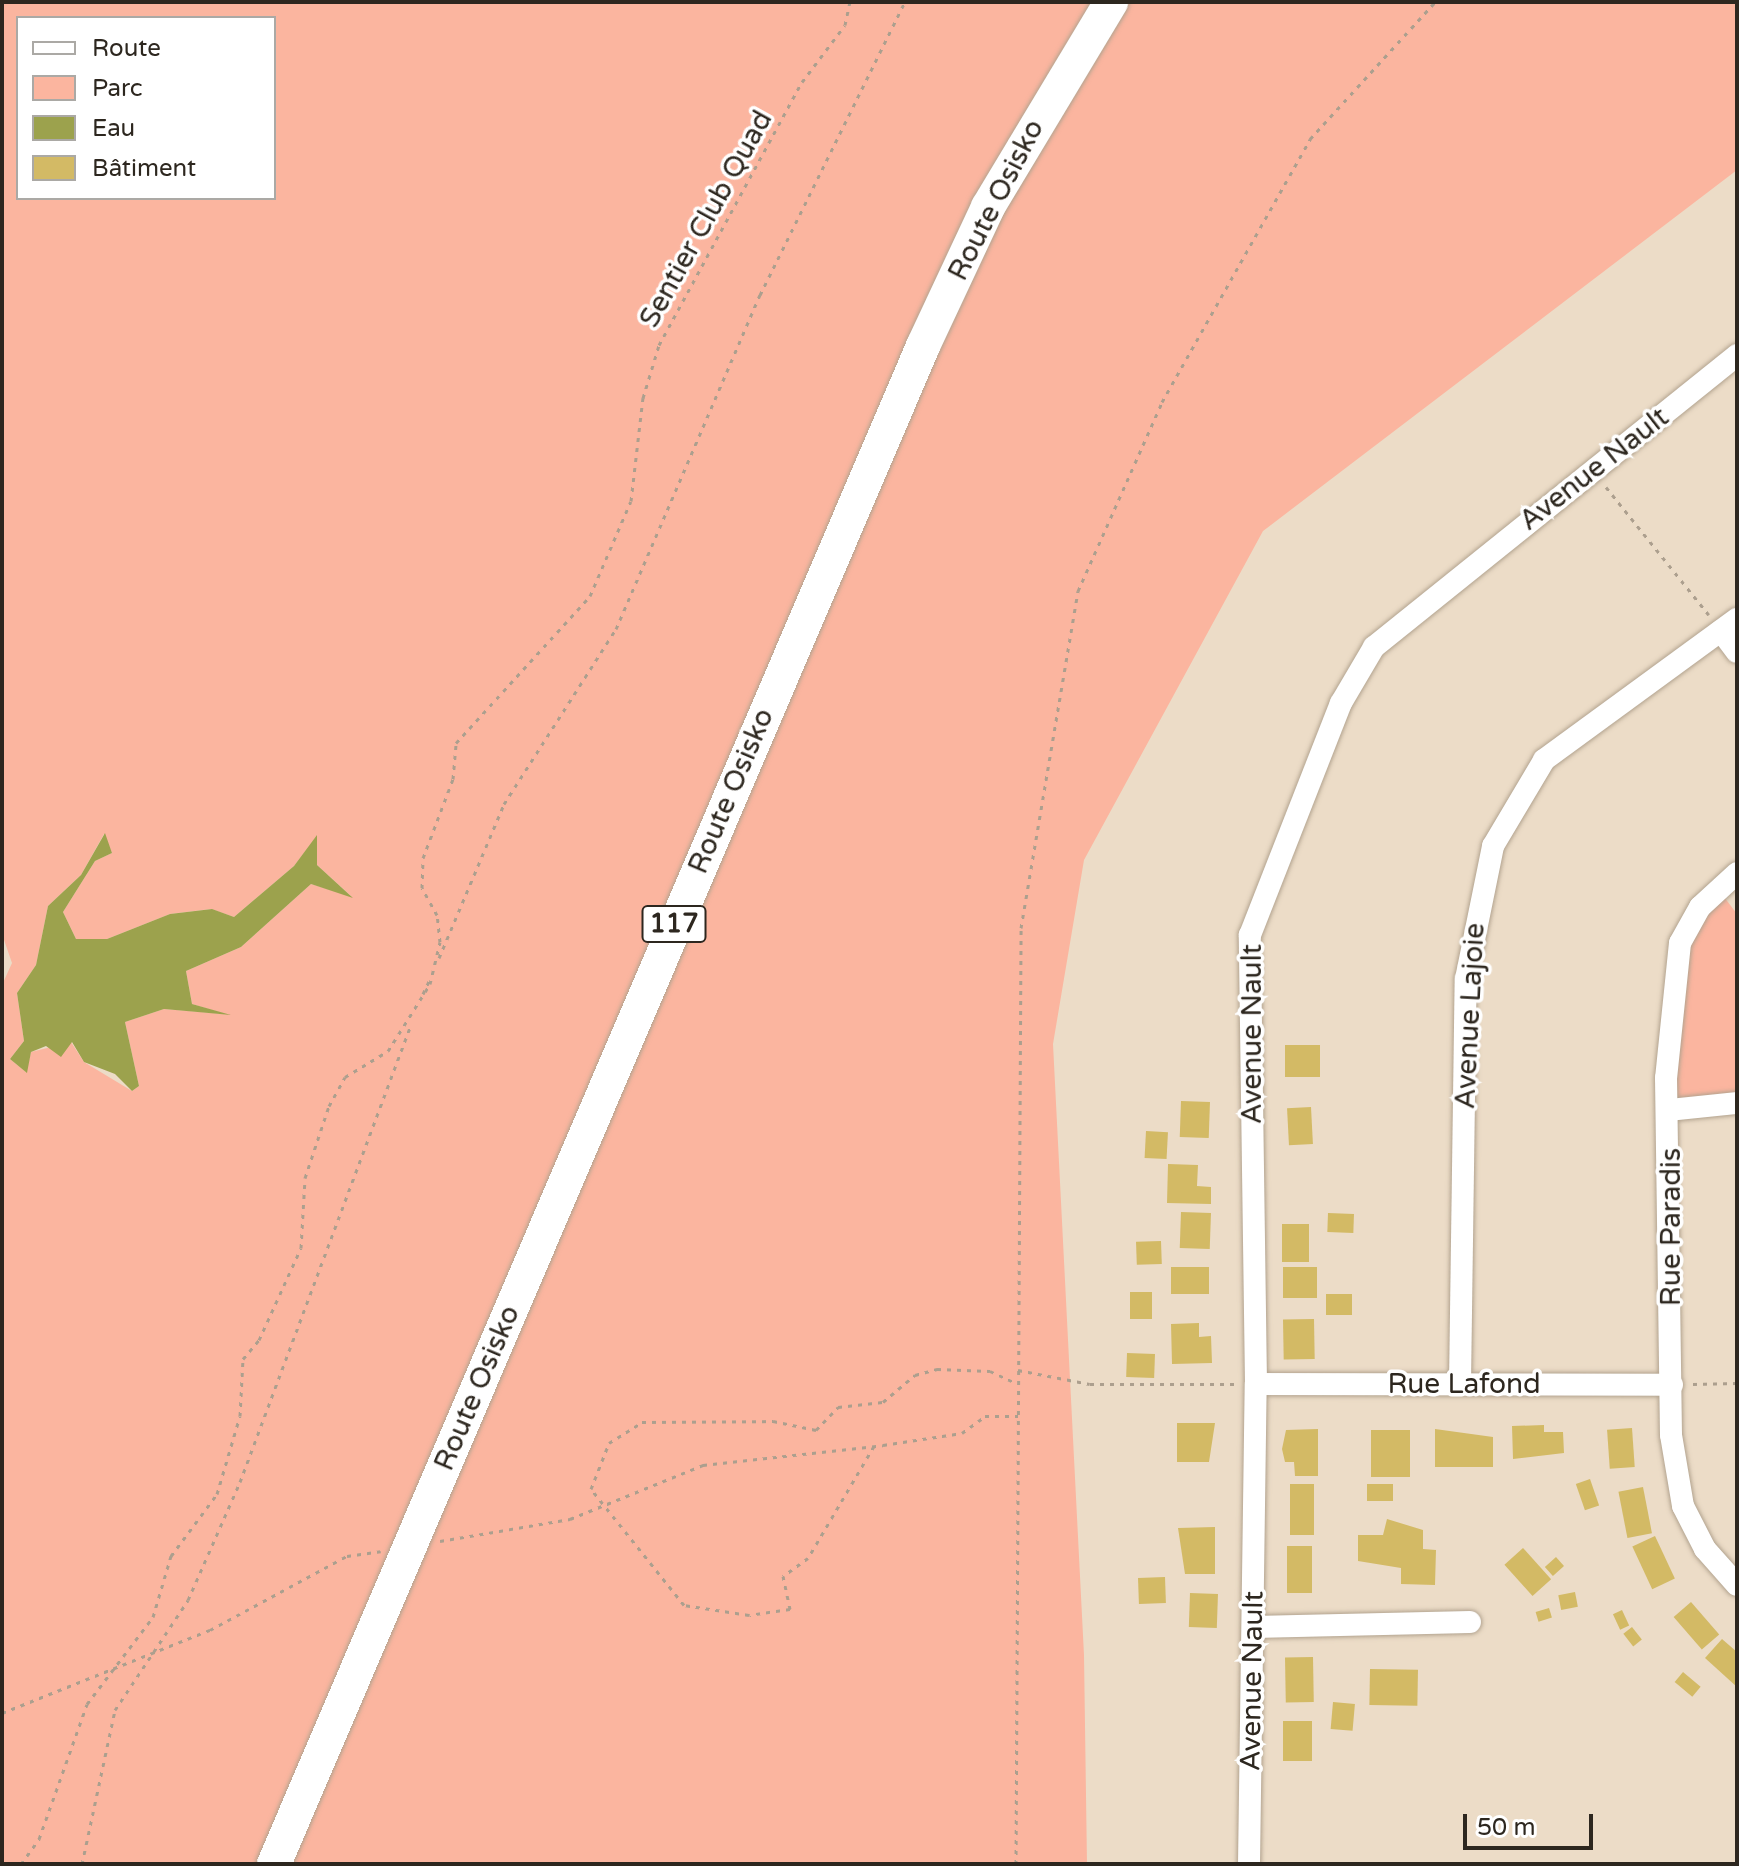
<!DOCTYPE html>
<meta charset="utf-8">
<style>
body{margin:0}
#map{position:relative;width:1739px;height:1866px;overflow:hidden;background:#ecdcc7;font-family:"Varela Round",sans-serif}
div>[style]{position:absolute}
.green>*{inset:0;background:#fbb59f}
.water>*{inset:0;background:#9ca24d}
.building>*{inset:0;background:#d3ba65;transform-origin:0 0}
.path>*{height:3px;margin-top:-1.5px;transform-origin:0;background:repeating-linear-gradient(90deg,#ac9f8e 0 4px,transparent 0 10px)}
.roads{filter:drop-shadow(0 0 2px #b2a38f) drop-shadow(0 0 2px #b2a38f)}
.minor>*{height:22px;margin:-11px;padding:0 11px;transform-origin:11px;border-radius:11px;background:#fff}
.highway>*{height:34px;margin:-17px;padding:0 17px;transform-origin:17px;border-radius:17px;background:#fff}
span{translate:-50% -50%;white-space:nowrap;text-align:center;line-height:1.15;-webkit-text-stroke:7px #fff;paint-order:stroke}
.shield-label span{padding:2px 6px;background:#fff;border:2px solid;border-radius:6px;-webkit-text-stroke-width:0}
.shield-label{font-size:26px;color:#2d271f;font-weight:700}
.street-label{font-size:28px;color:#2d271f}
.frame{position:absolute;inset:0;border:4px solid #2d271f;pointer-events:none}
.legend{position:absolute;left:16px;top:16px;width:260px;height:184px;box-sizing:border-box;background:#fff;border:2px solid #aba9a5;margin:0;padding:10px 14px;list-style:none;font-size:24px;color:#2d271f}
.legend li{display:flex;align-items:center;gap:16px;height:40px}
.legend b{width:40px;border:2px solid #aba9a5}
.scale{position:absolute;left:1463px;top:1814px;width:130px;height:36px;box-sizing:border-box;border:4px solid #2d271f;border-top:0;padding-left:10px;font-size:24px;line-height:28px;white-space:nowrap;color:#2d271f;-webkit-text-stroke:6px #fff;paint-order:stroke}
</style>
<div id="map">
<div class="green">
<div style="clip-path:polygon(evenodd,2px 2px,1737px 2px,1737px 170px,1263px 531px,1084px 860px,1053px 1044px,1084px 1655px,1087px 1864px,2px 1864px,2px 985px,12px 963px,2px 934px,2px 2px,18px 18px,274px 18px,274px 198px,18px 198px,18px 18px,2px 2px,104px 834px,112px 853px,95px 861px,63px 912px,76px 939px,107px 939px,170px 914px,211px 909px,234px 917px,294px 866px,317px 836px,317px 865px,351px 896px,311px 884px,241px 947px,186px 971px,192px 1004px,225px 1014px,164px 1009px,125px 1022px,139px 1086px,132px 1091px,84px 1062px,71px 1042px,31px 1052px,26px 1072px,10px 1059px,24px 1041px,17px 993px,36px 965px,48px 906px,81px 875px,104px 834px)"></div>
<div style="clip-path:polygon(1718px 889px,1737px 914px,1737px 1103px,1669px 1110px,1670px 989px)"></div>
</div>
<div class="water">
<div style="clip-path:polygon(105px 833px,112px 853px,95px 861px,63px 912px,76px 939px,107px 939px,170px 914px,212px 909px,234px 917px,294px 866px,317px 835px,317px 865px,353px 898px,311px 884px,241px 947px,186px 971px,192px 1004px,231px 1015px,164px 1009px,125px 1022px,139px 1086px,132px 1091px,115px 1074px,84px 1062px,72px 1042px,61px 1057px,46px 1046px,31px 1052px,27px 1073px,10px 1059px,24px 1041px,17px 993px,36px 965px,48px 906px,81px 875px)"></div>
</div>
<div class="building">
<div style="left:1285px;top:1045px;width:35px;height:32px"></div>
<div style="left:1181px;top:1101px;width:29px;height:36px;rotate:2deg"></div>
<div style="left:1311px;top:1107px;width:37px;height:24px;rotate:87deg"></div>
<div style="left:1146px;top:1131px;width:22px;height:27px;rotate:3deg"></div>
<div style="clip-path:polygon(1168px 1164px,1198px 1165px,1197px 1186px,1211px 1187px,1211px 1204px,1167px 1203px)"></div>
<div style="left:1181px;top:1212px;width:30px;height:36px;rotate:2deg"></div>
<div style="left:1328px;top:1213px;width:26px;height:19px;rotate:2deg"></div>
<div style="left:1282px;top:1224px;width:27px;height:38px"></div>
<div style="left:1161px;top:1241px;width:23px;height:25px;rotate:88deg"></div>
<div style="left:1171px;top:1267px;width:38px;height:27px"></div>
<div style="left:1283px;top:1267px;width:34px;height:31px"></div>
<div style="left:1130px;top:1292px;width:22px;height:27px"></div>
<div style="left:1326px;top:1294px;width:26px;height:21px"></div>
<div style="left:1314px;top:1319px;width:40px;height:31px;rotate:89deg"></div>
<div style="clip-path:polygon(1199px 1323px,1199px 1337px,1211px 1336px,1212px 1363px,1172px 1364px,1171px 1324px)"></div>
<div style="left:1127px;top:1353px;width:28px;height:24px;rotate:2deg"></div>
<div style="clip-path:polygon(1177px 1423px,1215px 1423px,1209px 1462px,1177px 1462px)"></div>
<div style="clip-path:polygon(1544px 1425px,1544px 1432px,1563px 1432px,1564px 1453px,1513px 1459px,1512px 1426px)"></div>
<div style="left:1632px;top:1428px;width:39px;height:25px;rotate:86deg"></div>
<div style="clip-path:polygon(1318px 1429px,1318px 1476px,1295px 1476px,1294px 1462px,1285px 1462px,1282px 1449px,1286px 1430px)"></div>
<div style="clip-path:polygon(1435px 1429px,1493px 1437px,1493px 1467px,1435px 1467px)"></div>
<div style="left:1410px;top:1430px;width:47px;height:39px;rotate:90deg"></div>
<div style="left:1590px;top:1479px;width:28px;height:15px;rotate:71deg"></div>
<div style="left:1290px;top:1484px;width:24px;height:51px"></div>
<div style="left:1367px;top:1484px;width:26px;height:17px"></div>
<div style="left:1643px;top:1487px;width:47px;height:25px;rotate:79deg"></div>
<div style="clip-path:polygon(1387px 1519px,1423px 1530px,1423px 1549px,1436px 1550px,1435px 1585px,1401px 1584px,1401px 1568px,1358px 1561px,1358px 1535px,1383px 1535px)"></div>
<div style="clip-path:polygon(1215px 1527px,1215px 1574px,1185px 1574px,1178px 1528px)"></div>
<div style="left:1655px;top:1536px;width:47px;height:25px;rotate:65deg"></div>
<div style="left:1287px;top:1546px;width:25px;height:47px"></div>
<div style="left:1523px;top:1548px;width:42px;height:25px;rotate:48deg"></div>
<div style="left:1556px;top:1557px;width:12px;height:15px;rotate:48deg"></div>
<div style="left:1165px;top:1577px;width:26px;height:27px;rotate:88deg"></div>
<div style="left:1575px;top:1592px;width:15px;height:17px;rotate:79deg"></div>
<div style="left:1190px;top:1593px;width:28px;height:34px;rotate:2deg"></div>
<div style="left:1691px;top:1602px;width:43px;height:23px;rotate:49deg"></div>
<div style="left:1549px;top:1608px;width:10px;height:14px;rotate:73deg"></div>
<div style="left:1622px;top:1610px;width:17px;height:10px;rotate:65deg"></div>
<div style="left:1632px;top:1627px;width:16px;height:11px;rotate:52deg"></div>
<div style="clip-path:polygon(1722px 1639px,1737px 1652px,1737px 1687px,1705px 1658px)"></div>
<div style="left:1313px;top:1657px;width:45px;height:28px;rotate:89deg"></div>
<div style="left:1370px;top:1669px;width:48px;height:36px;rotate:1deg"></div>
<div style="left:1683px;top:1672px;width:23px;height:13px;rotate:40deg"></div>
<div style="left:1333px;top:1702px;width:22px;height:27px;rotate:5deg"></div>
<div style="left:1283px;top:1721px;width:29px;height:40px"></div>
</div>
<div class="path">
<div style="left:1606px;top:487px;width:164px;rotate:51.2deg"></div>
<div style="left:439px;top:958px;width:167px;rotate:-67.1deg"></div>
<div style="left:504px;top:804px;width:208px;rotate:-57.4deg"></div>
<div style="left:616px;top:629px;width:364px;rotate:-66.7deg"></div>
<div style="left:760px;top:295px;width:327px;rotate:-63.7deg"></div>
<div style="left:423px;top:994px;width:17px;rotate:-65deg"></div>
<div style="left:1018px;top:1370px;width:73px;rotate:11deg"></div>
<div style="left:1090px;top:1384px;width:147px"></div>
<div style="left:1693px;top:1384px;width:44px;rotate:-1.3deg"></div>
<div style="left:874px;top:1446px;width:130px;rotate:120.5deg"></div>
<div style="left:808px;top:1558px;width:31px;rotate:144deg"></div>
<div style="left:783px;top:1576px;width:34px;rotate:78deg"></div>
<div style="left:790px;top:1609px;width:41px;rotate:171.7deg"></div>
<div style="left:749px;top:1615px;width:66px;rotate:-171.3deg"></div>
<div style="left:684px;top:1605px;width:149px;rotate:-128.7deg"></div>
<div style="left:591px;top:1489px;width:49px;rotate:-68.6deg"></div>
<div style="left:609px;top:1443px;width:39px;rotate:-32deg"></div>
<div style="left:642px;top:1422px;width:131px;rotate:-0.4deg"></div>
<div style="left:773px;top:1421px;width:44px;rotate:11.8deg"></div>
<div style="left:816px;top:1430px;width:32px;rotate:-46deg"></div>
<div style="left:838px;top:1407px;width:45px;rotate:-6.3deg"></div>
<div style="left:883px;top:1402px;width:42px;rotate:-40.2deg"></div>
<div style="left:915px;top:1375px;width:23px;rotate:-15deg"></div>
<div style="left:937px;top:1369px;width:53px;rotate:2.2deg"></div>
<div style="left:990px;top:1371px;width:29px;rotate:25deg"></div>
<div style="left:440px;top:1541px;width:132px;rotate:-9.6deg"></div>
<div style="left:570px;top:1519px;width:144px;rotate:-22.1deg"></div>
<div style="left:703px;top:1465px;width:181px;rotate:-6.3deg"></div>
<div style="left:883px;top:1445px;width:80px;rotate:-8.6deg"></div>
<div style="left:962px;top:1433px;width:29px;rotate:-36deg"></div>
<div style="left:985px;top:1416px;width:33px"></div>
<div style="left:2px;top:1713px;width:224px;rotate:-21.8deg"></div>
<div style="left:210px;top:1630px;width:156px;rotate:-28.4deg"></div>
<div style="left:347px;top:1556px;width:34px;rotate:-8deg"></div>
<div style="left:21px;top:1864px;width:31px;rotate:-54deg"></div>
<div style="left:39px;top:1839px;width:143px;rotate:-70.4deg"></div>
<div style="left:87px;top:1704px;width:109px;rotate:-52.8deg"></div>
<div style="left:153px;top:1617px;width:64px;rotate:-73.6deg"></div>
<div style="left:171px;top:1556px;width:77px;rotate:-53.4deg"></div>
<div style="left:217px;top:1494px;width:81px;rotate:-73.6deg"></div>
<div style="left:240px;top:1416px;width:57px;rotate:-87deg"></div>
<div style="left:243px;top:1359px;width:25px;rotate:-50deg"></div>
<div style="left:259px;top:1340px;width:101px;rotate:-65.5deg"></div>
<div style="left:301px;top:1248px;width:70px;rotate:-86.7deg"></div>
<div style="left:305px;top:1178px;width:76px;rotate:-71.6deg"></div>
<div style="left:329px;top:1106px;width:33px;rotate:-61deg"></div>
<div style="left:345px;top:1077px;width:50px;rotate:-31.2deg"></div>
<div style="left:388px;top:1051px;width:79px;rotate:-57.9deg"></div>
<div style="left:430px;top:984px;width:43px;rotate:-76.6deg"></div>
<div style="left:440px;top:942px;width:27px;rotate:-96deg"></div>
<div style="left:437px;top:915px;width:31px;rotate:-119deg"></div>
<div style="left:422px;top:888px;width:30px;rotate:-88deg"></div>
<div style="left:423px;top:858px;width:85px;rotate:-69.2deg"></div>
<div style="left:453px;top:779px;width:36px;rotate:-85deg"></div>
<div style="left:456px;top:743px;width:199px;rotate:-47.6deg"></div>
<div style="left:590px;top:596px;width:103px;rotate:-66.7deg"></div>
<div style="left:631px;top:501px;width:104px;rotate:-83.4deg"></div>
<div style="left:643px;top:398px;width:55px;rotate:-73.2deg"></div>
<div style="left:659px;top:345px;width:299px;rotate:-61.5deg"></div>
<div style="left:802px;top:82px;width:71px;rotate:-53deg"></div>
<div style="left:845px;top:25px;width:24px;rotate:-78deg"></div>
<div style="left:82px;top:1864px;width:157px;rotate:-77.9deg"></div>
<div style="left:115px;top:1710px;width:132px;rotate:-56.4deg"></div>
<div style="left:188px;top:1600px;width:129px;rotate:-66.2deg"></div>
<div style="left:240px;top:1482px;width:489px;rotate:-69.5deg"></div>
<div style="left:1016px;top:1864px;width:936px;rotate:-89.69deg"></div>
<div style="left:1021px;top:928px;width:342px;rotate:-80.4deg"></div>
<div style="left:1078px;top:591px;width:207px;rotate:-66deg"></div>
<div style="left:1162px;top:402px;width:302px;rotate:-60.6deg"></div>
<div style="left:1310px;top:139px;width:185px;rotate:-47.6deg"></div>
</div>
<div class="roads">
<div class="minor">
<div style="left:1721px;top:631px;width:26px;rotate:53deg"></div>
<div style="left:1737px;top:873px;width:50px;rotate:137.4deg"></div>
<div style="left:1700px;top:907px;width:41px;rotate:119.1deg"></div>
<div style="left:1680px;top:943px;width:136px;rotate:95.9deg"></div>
<div style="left:1666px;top:1078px;width:357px;rotate:89.2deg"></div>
<div style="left:1671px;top:1435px;width:72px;rotate:80.4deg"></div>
<div style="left:1683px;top:1506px;width:48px;rotate:62.9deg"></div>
<div style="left:1705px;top:1549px;width:48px;rotate:48.4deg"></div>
<div style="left:1669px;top:1110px;width:68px;rotate:-5.9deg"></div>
<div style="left:1256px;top:1384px;width:416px;rotate:0.1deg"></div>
<div style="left:1460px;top:1384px;width:405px;rotate:-89.2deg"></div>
<div style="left:1466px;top:979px;width:136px;rotate:-78.5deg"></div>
<div style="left:1493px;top:846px;width:100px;rotate:-59.3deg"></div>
<div style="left:1544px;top:760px;width:239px;rotate:-36.2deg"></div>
<div style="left:1254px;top:1627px;width:216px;rotate:-1.3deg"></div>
<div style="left:1249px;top:1864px;width:480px;rotate:-89.2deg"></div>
<div style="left:1256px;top:1384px;width:449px;rotate:-90.8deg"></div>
<div style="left:1250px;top:935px;width:249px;rotate:-68.6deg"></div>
<div style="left:1341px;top:703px;width:65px;rotate:-59.5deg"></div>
<div style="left:1374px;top:647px;width:466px;rotate:-38.8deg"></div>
</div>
<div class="highway">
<div style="left:274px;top:1864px;width:1651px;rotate:-66.85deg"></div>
<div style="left:923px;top:346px;width:153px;rotate:-64.9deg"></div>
<div style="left:988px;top:207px;width:239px;rotate:-59deg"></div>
</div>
</div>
<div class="shield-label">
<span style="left:674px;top:924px">117</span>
</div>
<div class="street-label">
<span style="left:996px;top:200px;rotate:-63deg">Route Osisko</span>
<span style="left:706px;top:219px;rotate:-61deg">Sentier Club Quad</span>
<span style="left:1594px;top:469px;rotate:-38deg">Avenue Nault</span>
<span style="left:731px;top:791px;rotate:-67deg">Route Osisko</span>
<span style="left:1470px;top:1016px;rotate:-87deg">Avenue Lajoie</span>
<span style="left:1252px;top:1034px;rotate:-90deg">Avenue Nault</span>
<span style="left:1671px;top:1227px;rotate:-90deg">Rue Paradis</span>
<span style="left:1464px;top:1384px">Rue Lafond</span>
<span style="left:477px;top:1388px;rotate:-67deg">Route Osisko</span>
<span style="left:1252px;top:1681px;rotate:-89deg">Avenue Nault</span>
</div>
<div class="frame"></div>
<ul class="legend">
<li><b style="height:10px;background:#fff"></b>Route</li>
<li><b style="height:22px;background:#fbb59f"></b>Parc</li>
<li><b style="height:22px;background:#9ca24d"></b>Eau</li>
<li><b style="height:22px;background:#d3ba65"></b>Bâtiment</li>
</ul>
<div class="scale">50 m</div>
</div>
